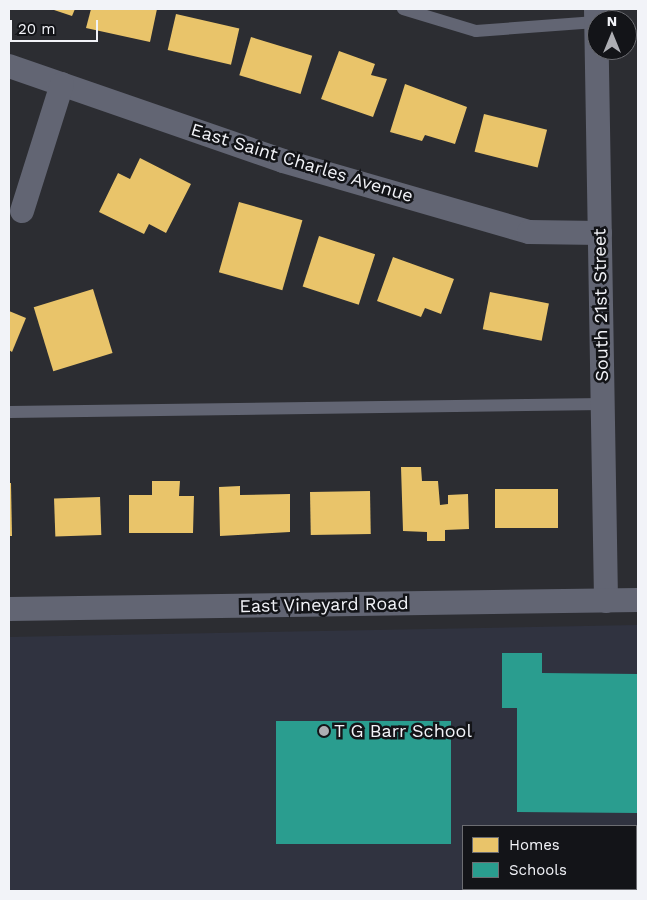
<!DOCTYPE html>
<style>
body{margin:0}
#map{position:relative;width:647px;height:900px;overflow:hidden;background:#2c2d32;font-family:"Work Sans",sans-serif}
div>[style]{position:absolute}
.built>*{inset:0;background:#303340}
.homes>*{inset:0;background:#e9c46a;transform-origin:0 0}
.schools>*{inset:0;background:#2a9d8f;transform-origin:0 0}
.lane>*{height:12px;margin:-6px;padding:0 6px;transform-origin:6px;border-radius:6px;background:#626573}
.street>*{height:24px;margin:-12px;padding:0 12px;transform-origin:12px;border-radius:12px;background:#626573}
.dots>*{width:14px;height:14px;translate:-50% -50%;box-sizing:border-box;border:2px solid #131418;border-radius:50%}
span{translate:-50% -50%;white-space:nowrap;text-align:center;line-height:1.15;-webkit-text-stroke:5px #131418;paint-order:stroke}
.street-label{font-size:18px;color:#f2f3f8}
.poi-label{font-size:18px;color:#f2f3f8}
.left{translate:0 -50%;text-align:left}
.frame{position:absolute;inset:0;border:10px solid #f2f3f8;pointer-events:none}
.legend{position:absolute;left:462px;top:825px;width:175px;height:65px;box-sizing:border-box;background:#131418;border:1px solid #6c6d72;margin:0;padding:6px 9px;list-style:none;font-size:15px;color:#f2f3f8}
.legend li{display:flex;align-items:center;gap:10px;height:25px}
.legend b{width:25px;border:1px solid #6c6d72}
.north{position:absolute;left:587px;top:10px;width:50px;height:50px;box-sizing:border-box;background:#131418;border:1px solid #6c6d72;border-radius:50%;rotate:0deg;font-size:14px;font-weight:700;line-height:20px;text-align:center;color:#f2f3f8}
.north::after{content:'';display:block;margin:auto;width:18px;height:22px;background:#adaeb3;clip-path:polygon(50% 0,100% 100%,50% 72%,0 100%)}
.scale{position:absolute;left:10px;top:20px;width:88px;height:22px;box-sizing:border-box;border:2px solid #f2f3f8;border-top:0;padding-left:6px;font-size:15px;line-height:18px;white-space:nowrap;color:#f2f3f8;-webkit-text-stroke:4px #131418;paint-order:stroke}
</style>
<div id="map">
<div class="built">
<div style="clip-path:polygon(evenodd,638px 625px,638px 891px,9px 891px,9px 637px,638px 625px,463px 826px,636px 826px,636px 889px,463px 889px,463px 826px)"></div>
</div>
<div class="homes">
<div style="clip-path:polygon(51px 9px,75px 9px,72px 16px)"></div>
<div style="clip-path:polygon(91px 9px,157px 9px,150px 42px,86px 28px)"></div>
<div style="left:176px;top:14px;width:65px;height:37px;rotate:13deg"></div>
<div style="left:251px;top:37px;width:64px;height:40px;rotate:17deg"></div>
<div style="clip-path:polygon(339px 51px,375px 64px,371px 75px,387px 79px,373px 117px,321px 99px)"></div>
<div style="clip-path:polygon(405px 84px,467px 107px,455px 144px,425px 135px,422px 141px,390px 132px)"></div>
<div style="left:484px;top:114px;width:65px;height:39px;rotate:14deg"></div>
<div style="clip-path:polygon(140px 158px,191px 184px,166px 233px,149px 224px,144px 234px,99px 212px,118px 173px,130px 179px)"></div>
<div style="left:239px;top:202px;width:66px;height:73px;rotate:16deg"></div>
<div style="left:319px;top:236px;width:59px;height:53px;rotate:18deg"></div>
<div style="clip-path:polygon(393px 257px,454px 279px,441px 314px,425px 308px,421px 317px,377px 301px)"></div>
<div style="left:93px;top:289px;width:67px;height:62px;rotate:73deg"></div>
<div style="left:490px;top:292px;width:60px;height:38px;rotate:11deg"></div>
<div style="clip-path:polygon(9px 311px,26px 318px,12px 352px,9px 350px)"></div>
<div style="clip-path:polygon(401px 467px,421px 467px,422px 481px,438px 481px,440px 505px,448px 504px,448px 495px,468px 494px,469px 529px,445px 530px,445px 541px,427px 541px,427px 532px,403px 531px)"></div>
<div style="clip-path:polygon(152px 481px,180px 481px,179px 496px,194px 496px,193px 533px,129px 533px,129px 495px,152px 495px)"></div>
<div style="clip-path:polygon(9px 483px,11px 483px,12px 536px,9px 536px)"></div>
<div style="clip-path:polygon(240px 486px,240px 495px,290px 494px,290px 532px,220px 536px,219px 487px)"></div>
<div style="left:495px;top:489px;width:63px;height:39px"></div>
<div style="left:370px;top:491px;width:43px;height:60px;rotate:89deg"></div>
<div style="left:100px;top:497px;width:38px;height:46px;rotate:88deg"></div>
</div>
<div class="schools">
<div style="clip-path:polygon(502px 653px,542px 653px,542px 673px,638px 674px,638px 813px,517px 812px,517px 708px,502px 708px)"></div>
<div style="left:451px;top:721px;width:123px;height:175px;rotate:90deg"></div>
<div style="clip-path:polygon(576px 889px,599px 890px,599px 891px,576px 891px)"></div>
</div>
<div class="lane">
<div style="left:403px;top:9px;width:76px;rotate:16.8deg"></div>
<div style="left:476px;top:31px;width:120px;rotate:-4.3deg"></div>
<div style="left:9px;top:412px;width:594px;rotate:-0.77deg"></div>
</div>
<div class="street">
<div style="left:596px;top:9px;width:592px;rotate:89.03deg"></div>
<div style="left:9px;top:66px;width:290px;rotate:19.1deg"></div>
<div style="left:283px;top:161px;width:256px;rotate:16.1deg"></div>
<div style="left:529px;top:232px;width:71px;rotate:0.8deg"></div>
<div style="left:22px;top:211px;width:133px;rotate:-72.5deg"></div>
<div style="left:9px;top:609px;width:629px;rotate:-0.82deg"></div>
</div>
<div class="dots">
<div style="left:324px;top:731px;background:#adaeb3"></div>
</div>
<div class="street-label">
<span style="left:302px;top:163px;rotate:17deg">East Saint Charles Avenue</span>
<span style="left:601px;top:305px;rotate:-91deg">South 21st Street</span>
<span style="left:324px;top:605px;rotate:-1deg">East Vineyard Road</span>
</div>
<div class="poi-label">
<span class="left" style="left:334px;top:731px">T G Barr School</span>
</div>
<div class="frame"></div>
<ul class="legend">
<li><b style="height:14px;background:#e9c46a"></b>Homes</li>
<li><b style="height:14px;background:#2a9d8f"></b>Schools</li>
</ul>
<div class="north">N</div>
<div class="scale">20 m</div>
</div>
